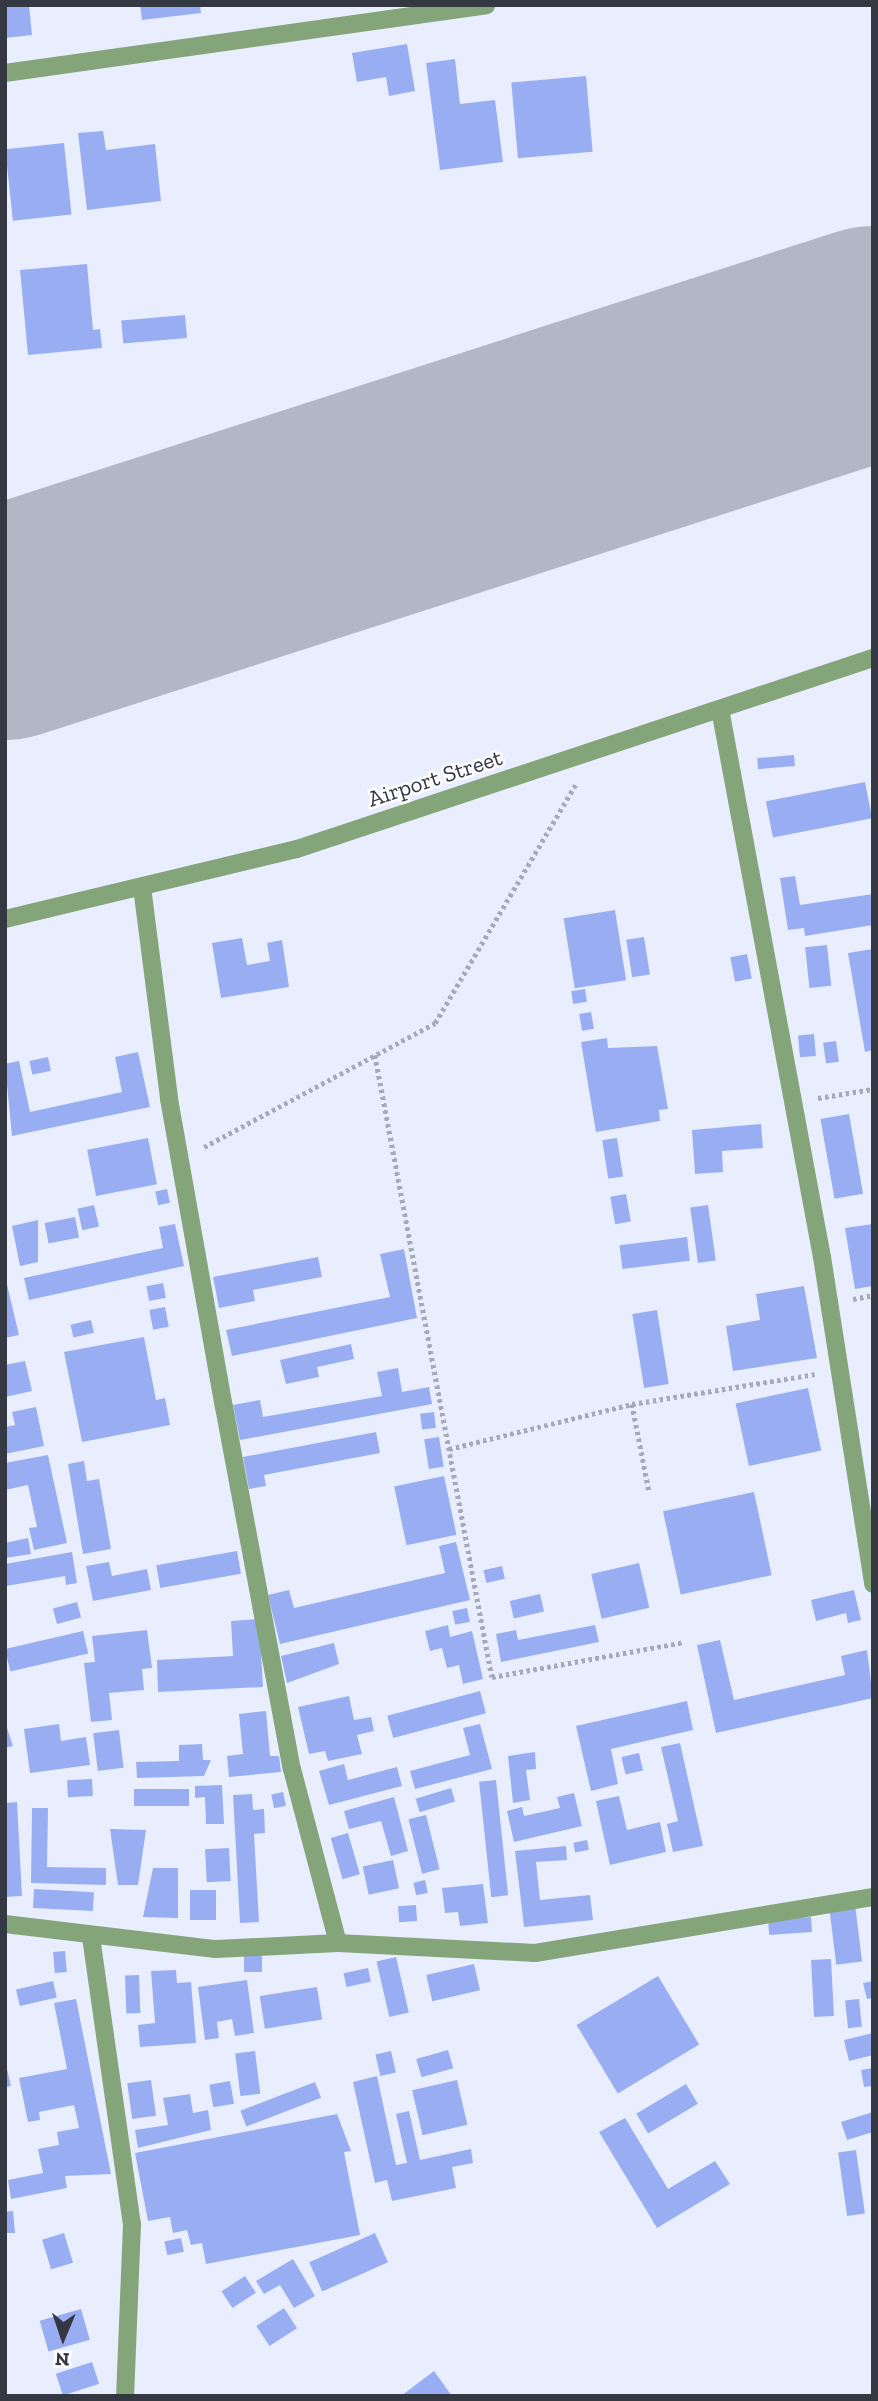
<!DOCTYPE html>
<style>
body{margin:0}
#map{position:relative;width:878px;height:2401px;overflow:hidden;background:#e9eefe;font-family:"Zilla Slab",serif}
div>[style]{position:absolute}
.runway>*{height:234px;margin:-117px;padding:0 117px;transform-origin:117px;border-radius:117px;background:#b2b7c6}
.building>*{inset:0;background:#99aef2;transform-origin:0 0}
.path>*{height:4.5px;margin-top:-2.25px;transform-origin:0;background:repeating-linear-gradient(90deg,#a6aab8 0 3.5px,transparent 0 7px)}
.minor>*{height:18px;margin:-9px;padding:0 9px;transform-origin:9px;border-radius:9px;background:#84a579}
span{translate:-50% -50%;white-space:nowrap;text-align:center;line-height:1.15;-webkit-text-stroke:5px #fff;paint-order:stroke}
.street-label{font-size:23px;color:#343842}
.frame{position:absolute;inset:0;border:7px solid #343842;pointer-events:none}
.north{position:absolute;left:28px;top:2303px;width:70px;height:70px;-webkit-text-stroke:5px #fff;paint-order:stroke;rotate:182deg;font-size:19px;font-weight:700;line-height:28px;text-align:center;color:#343842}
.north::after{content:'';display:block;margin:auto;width:24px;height:32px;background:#343842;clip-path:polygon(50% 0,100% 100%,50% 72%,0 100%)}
</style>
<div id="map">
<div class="runway">
<div style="left:5px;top:623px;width:912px;rotate:-17.88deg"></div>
</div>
<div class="building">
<div style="clip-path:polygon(5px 5px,29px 5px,32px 35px,5px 38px)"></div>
<div style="clip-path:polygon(140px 5px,200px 5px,201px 13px,142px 20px)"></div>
<div style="clip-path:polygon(407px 44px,415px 91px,389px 96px,386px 77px,357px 82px,352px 53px)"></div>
<div style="clip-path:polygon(455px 59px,460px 104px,495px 100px,503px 162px,440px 170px,426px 63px)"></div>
<div style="left:586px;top:76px;width:76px;height:75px;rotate:85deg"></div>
<div style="clip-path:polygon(103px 131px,106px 150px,155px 144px,161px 201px,87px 210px,78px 133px)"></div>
<div style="left:64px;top:143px;width:72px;height:59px;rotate:84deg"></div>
<div style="clip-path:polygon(87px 264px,93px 330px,100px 329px,102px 348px,28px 355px,20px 270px)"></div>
<div style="left:185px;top:315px;width:23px;height:64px;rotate:85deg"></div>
<div style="left:794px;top:755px;width:11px;height:37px;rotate:85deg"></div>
<div style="left:865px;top:782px;width:37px;height:101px;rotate:79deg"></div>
<div style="clip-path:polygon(795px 876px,800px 905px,873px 894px,873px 925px,805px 936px,804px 928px,788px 930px,780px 878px)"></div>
<div style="left:615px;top:910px;width:71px;height:52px;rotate:81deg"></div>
<div style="left:644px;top:937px;width:38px;height:18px;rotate:81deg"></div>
<div style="clip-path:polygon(242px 938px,247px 965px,270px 961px,267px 943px,282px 940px,289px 987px,221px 998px,212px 943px)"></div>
<div style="left:827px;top:945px;width:41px;height:22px;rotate:84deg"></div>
<div style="clip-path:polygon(873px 949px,873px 1050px,865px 1052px,848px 953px)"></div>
<div style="left:747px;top:954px;width:25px;height:17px;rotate:79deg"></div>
<div style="left:585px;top:989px;width:13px;height:14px;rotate:81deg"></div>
<div style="left:591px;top:1012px;width:17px;height:12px;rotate:80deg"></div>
<div style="left:814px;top:1034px;width:22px;height:16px;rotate:85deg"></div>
<div style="clip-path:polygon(607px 1038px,608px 1048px,657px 1046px,668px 1109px,659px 1110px,660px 1121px,596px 1132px,581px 1042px)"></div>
<div style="left:836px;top:1041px;width:21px;height:13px;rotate:82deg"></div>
<div style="clip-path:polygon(138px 1052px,150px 1107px,12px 1136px,5px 1064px,19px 1061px,30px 1112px,122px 1092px,115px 1057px)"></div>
<div style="left:48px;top:1057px;width:14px;height:19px;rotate:78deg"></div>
<div style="left:849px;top:1114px;width:81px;height:29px;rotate:80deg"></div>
<div style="clip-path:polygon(761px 1124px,763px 1148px,722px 1151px,723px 1172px,695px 1174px,692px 1130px)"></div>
<div style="left:148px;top:1138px;width:47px;height:62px;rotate:79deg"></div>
<div style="left:617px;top:1138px;width:39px;height:15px;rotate:81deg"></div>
<div style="left:167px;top:1189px;width:14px;height:12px;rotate:78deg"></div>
<div style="left:626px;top:1194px;width:28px;height:16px;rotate:80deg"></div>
<div style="left:94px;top:1205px;width:22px;height:17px;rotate:77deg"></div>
<div style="left:708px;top:1205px;width:56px;height:18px;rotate:82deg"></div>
<div style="left:75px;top:1217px;width:21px;height:31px;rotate:79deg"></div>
<div style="clip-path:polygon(38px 1220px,38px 1262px,20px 1266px,12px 1226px)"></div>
<div style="clip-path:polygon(175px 1224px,184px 1266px,29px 1300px,24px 1278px,163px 1248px,159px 1227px)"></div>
<div style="clip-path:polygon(873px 1224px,873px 1286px,855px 1289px,845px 1228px)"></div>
<div style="left:687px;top:1237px;width:24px;height:68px;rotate:83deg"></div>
<div style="clip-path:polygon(404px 1249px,417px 1318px,232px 1356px,226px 1330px,390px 1297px,380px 1254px)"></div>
<div style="clip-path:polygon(318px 1257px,322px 1277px,253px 1290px,255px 1301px,219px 1308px,213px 1277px)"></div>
<div style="clip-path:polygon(5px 1276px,19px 1335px,5px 1338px)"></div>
<div style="left:163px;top:1283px;width:15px;height:17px;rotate:79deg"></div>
<div style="clip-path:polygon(804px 1286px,817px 1358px,733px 1371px,726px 1326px,760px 1320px,756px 1294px)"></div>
<div style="left:165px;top:1307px;width:20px;height:16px;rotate:79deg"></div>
<div style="left:657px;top:1310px;width:75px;height:25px;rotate:81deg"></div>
<div style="left:91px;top:1320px;width:13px;height:21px;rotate:77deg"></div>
<div style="clip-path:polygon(144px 1337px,156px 1400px,165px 1398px,170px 1425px,82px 1442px,64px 1352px)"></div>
<div style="clip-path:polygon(351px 1344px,354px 1359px,317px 1367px,319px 1377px,286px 1384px,280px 1360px)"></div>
<div style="clip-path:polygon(25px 1361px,32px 1391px,5px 1397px,5px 1365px)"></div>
<div style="clip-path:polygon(398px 1368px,402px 1392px,429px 1387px,432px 1404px,240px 1440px,233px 1405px,260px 1400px,263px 1417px,382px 1396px,377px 1372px)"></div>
<div style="left:808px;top:1388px;width:64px;height:74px;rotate:78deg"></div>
<div style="clip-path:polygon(36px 1407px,44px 1446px,5px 1454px,5px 1427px,15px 1425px,12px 1412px)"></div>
<div style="left:434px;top:1412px;width:16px;height:14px;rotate:83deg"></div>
<div style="clip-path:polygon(376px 1432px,380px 1453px,264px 1475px,266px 1486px,249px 1489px,243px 1457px)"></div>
<div style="left:439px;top:1437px;width:30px;height:15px;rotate:81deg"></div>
<div style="clip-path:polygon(48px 1455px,67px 1543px,34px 1550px,29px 1528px,37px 1527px,28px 1485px,5px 1490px,5px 1463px)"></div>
<div style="clip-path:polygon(84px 1461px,87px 1481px,99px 1479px,111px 1549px,83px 1554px,68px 1464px)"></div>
<div style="left:444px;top:1476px;width:60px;height:51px;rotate:78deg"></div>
<div style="left:754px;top:1492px;width:85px;height:93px;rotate:78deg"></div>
<div style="clip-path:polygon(28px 1538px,31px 1554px,5px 1558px,5px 1543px)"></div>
<div style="clip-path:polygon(456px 1542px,470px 1600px,280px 1644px,268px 1595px,289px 1590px,294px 1608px,445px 1573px,439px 1546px)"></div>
<div style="left:237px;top:1551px;width:23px;height:82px;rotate:80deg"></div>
<div style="clip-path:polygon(72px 1552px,77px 1583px,66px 1585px,65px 1576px,6px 1586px,5px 1564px)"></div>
<div style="clip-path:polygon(109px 1562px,112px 1576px,147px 1569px,151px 1590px,93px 1601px,86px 1566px)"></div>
<div style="left:639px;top:1563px;width:46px;height:49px;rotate:77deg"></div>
<div style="left:502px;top:1566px;width:13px;height:19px;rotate:77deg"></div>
<div style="clip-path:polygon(854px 1590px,861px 1620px,848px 1623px,846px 1613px,816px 1621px,811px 1600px)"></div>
<div style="left:540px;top:1594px;width:18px;height:31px;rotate:77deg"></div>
<div style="left:77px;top:1602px;width:16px;height:25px;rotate:75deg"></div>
<div style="left:467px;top:1608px;width:14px;height:15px;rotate:78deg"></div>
<div style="clip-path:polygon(259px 1619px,263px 1687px,158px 1692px,157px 1660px,233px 1656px,231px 1621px)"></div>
<div style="clip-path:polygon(448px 1625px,450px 1637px,472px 1631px,483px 1679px,463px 1684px,459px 1665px,447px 1668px,442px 1648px,430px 1651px,425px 1631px)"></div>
<div style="clip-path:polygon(595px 1625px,599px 1642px,501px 1662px,496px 1634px,516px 1630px,518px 1640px)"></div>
<div style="clip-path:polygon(147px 1630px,152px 1668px,142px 1669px,144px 1690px,109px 1693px,112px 1720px,91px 1722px,84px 1663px,95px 1662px,92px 1636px)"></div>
<div style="left:83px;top:1631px;width:23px;height:80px;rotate:77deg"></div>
<div style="clip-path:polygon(720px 1640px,734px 1700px,845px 1675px,841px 1656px,867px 1650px,873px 1698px,716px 1733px,697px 1645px)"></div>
<div style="clip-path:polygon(334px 1643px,339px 1664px,287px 1683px,281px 1656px)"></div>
<div style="left:480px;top:1691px;width:23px;height:96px;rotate:75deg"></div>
<div style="clip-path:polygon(349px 1696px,354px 1720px,371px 1717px,374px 1731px,357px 1735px,362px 1754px,328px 1761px,325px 1751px,309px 1754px,298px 1707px)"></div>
<div style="clip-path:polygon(687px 1701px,693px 1730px,611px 1749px,618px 1784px,591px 1791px,576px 1726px)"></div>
<div style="clip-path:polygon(266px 1711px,270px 1756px,279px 1756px,281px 1772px,229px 1777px,227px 1756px,243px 1754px,239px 1714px)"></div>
<div style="clip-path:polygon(5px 1722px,13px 1746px,5px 1748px)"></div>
<div style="clip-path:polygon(59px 1724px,61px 1741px,86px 1737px,90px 1765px,30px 1773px,24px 1729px)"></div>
<div style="clip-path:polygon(480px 1724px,492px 1769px,415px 1789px,410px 1771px,470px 1755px,463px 1728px)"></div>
<div style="left:119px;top:1730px;width:38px;height:26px;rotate:83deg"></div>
<div style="clip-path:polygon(680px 1743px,703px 1846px,673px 1852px,667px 1824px,678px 1821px,661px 1747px)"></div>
<div style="clip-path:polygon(202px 1744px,203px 1760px,211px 1760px,204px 1776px,137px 1778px,136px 1762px,179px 1761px,179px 1745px)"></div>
<div style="clip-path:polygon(535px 1752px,536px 1769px,526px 1770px,530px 1800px,513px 1803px,508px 1756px)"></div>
<div style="left:639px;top:1753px;width:18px;height:18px;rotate:77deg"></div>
<div style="clip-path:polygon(344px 1764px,348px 1780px,397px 1767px,402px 1786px,329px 1805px,319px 1771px)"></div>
<div style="left:92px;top:1779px;width:17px;height:25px;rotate:87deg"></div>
<div style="left:496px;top:1780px;width:116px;height:17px;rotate:84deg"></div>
<div style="clip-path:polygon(222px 1785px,224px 1824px,206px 1824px,205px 1797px,195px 1798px,195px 1786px)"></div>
<div style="left:451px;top:1788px;width:14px;height:37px;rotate:73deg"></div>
<div style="left:189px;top:1789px;width:17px;height:55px;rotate:90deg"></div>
<div style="left:283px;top:1792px;width:14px;height:12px;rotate:78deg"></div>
<div style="clip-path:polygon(574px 1793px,582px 1826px,514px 1842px,507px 1811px,522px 1807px,524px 1816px,560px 1808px,557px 1797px)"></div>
<div style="clip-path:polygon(252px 1794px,253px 1810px,264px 1809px,265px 1833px,254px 1834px,259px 1922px,240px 1923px,233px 1795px)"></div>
<div style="clip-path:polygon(619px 1796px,627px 1830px,660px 1822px,666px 1852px,610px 1865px,596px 1801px)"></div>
<div style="clip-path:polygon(394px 1797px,408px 1851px,391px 1856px,381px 1821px,349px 1829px,344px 1811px)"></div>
<div style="clip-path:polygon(17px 1802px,22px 1896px,5px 1897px,5px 1803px)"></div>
<div style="clip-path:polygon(32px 1808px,48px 1808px,47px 1867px,106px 1868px,106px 1885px,31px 1883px)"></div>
<div style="left:426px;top:1815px;width:56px;height:18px;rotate:76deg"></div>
<div style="clip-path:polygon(110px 1829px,146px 1830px,138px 1885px,118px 1885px)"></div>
<div style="left:348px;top:1833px;width:43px;height:18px;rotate:74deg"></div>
<div style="left:587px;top:1840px;width:10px;height:14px;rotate:79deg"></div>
<div style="clip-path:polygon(566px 1846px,567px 1860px,536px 1862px,540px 1900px,590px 1895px,593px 1920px,524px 1927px,515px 1851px)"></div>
<div style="left:229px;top:1848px;width:33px;height:24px;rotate:87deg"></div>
<div style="left:393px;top:1860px;width:29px;height:31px;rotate:78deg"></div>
<div style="clip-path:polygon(153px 1868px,178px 1868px,178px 1918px,143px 1917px)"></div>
<div style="left:425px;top:1880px;width:13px;height:12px;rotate:77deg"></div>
<div style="clip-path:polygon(483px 1884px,488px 1923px,460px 1926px,458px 1912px,445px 1913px,442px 1888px)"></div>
<div style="left:34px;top:1889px;width:60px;height:19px;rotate:3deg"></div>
<div style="left:190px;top:1890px;width:26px;height:30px"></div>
<div style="left:855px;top:1904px;width:58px;height:26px;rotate:83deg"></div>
<div style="left:416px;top:1905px;width:16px;height:18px;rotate:86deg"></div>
<div style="left:811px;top:1917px;width:15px;height:43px;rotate:86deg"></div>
<div style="left:65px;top:1951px;width:21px;height:12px;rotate:85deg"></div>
<div style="left:244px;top:1956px;width:18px;height:16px"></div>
<div style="left:396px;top:1957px;width:57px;height:20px;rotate:77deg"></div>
<div style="left:831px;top:1959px;width:57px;height:20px;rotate:87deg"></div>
<div style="left:474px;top:1964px;width:27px;height:49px;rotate:77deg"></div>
<div style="left:368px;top:1968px;width:14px;height:25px;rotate:78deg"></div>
<div style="clip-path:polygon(176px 1970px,177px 1983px,191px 1982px,196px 2043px,140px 2047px,138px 2025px,155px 2023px,151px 1971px)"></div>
<div style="left:139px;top:1975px;width:38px;height:14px;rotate:88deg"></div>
<div style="left:658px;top:1976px;width:80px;height:95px;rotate:59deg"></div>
<div style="clip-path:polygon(247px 1980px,254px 2033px,235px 2036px,232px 2019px,217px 2022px,219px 2038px,205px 2040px,198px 1987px)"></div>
<div style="left:53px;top:1981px;width:17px;height:38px;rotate:77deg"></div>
<div style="clip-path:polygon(873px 1981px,873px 1998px,867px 1999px,863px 1983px)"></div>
<div style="left:317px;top:1987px;width:33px;height:58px;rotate:81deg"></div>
<div style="clip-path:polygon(76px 1999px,111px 2174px,65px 2176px,67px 2188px,11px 2199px,8px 2180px,43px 2173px,38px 2149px,59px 2145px,57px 2132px,79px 2128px,74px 2105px,39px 2112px,40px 2120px,28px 2122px,19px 2078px,67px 2069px,54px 2003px)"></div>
<div style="left:859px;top:1999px;width:28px;height:14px;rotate:84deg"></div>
<div style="clip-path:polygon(873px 2033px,873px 2055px,849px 2061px,844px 2040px)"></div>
<div style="left:448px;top:2050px;width:19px;height:33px;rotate:74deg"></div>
<div style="left:255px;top:2051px;width:43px;height:20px;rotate:83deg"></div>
<div style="left:391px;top:2051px;width:22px;height:16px;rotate:77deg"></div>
<div style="clip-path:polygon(5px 2060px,11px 2086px,5px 2087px)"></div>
<div style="clip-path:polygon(873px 2068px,873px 2086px,864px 2087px,861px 2070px)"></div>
<div style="clip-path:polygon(377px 2076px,396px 2165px,407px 2163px,396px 2114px,409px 2111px,420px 2160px,471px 2149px,473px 2163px,452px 2167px,456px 2188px,392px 2201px,387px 2180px,375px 2183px,353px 2082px)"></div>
<div style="left:151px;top:2080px;width:36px;height:24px;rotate:82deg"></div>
<div style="left:457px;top:2080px;width:46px;height:46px;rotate:77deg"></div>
<div style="left:230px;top:2081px;width:23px;height:21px;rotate:80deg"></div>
<div style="left:315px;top:2082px;width:17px;height:80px;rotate:69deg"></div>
<div style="left:686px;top:2084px;width:23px;height:58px;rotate:59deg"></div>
<div style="clip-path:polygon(190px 2094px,193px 2113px,208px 2110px,211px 2130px,138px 2148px,135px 2130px,168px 2125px,163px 2098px)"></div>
<div style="clip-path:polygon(873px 2112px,873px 2132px,847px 2140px,841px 2122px)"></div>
<div style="clip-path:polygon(337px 2114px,351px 2151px,344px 2152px,360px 2235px,206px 2264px,202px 2243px,191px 2245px,187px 2230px,173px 2233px,170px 2217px,148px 2221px,135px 2153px)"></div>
<div style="clip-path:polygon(625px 2118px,668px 2189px,715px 2161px,730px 2184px,657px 2228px,599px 2132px)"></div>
<div style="left:856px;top:2150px;width:64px;height:18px;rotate:82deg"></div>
<div style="clip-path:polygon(13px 2211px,15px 2233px,5px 2233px,5px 2212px)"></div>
<div style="left:64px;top:2233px;width:31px;height:23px;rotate:73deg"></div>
<div style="left:375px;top:2233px;width:32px;height:72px;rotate:66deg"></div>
<div style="left:181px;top:2238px;width:14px;height:17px;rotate:78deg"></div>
<div style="clip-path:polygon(293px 2259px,315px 2296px,294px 2308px,280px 2285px,264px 2294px,256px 2281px)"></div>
<div style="left:245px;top:2276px;width:20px;height:28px;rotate:57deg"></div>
<div style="left:284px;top:2308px;width:24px;height:33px;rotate:57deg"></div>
<div style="left:81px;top:2309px;width:32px;height:43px;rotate:74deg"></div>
<div style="left:92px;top:2362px;width:23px;height:38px;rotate:72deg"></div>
<div style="clip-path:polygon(434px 2371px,452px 2396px,401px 2396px)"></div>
</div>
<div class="path">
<div style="left:375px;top:1055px;width:633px;rotate:79.35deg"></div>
<div style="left:492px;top:1677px;width:195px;rotate:-10.3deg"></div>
<div style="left:818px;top:1098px;width:56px;rotate:-9.3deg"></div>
<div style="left:204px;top:1147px;width:262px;rotate:-28.2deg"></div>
<div style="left:435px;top:1023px;width:277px;rotate:-59.5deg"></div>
<div style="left:853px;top:1299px;width:20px;rotate:-11deg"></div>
<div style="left:632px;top:1404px;width:89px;rotate:78.9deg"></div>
<div style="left:449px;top:1449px;width:188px;rotate:-13.8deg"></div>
<div style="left:632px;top:1404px;width:185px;rotate:-9.3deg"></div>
</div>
<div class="minor">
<div style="left:5px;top:73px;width:486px;rotate:-8deg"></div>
<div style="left:720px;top:709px;width:557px;rotate:79.46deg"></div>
<div style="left:822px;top:1257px;width:331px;rotate:81.1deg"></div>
<div style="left:142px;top:887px;width:214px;rotate:82.7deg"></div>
<div style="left:169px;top:1099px;width:313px;rotate:79.9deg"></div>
<div style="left:224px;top:1407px;width:368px;rotate:79.4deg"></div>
<div style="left:292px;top:1769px;width:180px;rotate:75.2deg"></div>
<div style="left:5px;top:919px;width:300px;rotate:-13.5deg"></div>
<div style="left:297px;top:849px;width:607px;rotate:-18.35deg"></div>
<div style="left:5px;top:1924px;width:212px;rotate:6.8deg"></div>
<div style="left:216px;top:1949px;width:122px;rotate:-2.8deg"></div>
<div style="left:338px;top:1943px;width:197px;rotate:2.9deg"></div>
<div style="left:535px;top:1953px;width:343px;rotate:-9.4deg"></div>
<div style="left:91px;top:1937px;width:290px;rotate:81.9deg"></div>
<div style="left:132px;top:2224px;width:172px;rotate:92.3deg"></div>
</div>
<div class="street-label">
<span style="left:435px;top:778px;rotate:-18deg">Airport Street</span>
</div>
<div class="frame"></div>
<div class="north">N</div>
</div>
